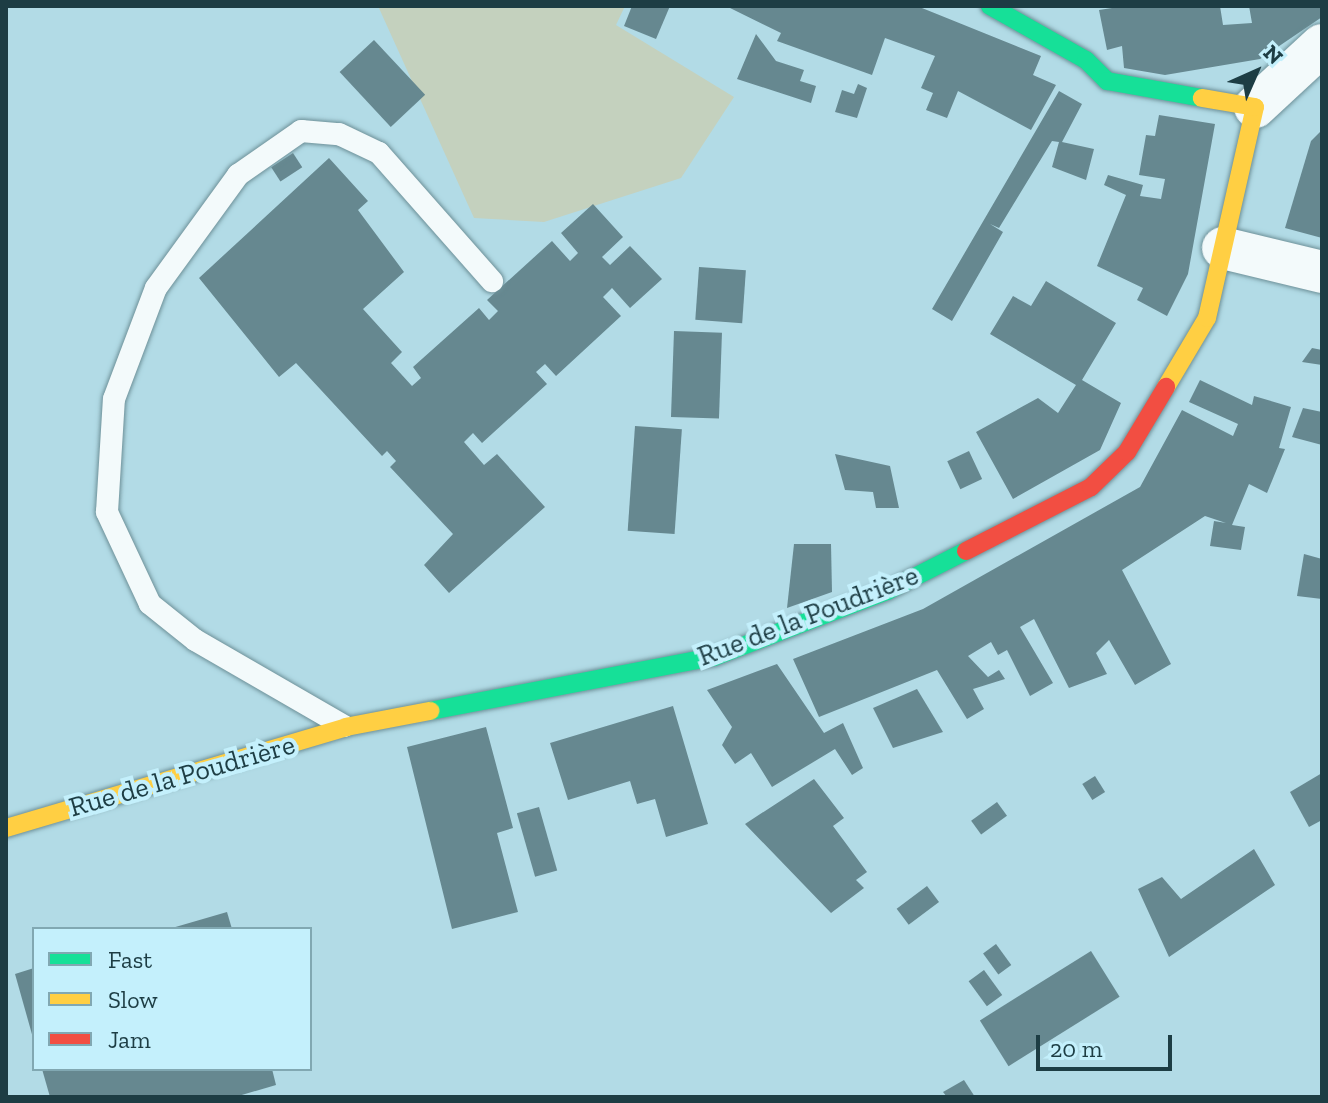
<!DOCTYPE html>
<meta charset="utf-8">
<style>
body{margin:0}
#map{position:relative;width:1328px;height:1103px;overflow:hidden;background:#b2dbe6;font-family:"Zilla Slab",serif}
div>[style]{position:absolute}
.green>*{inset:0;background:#c4d1be}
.building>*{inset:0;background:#668890;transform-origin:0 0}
.roads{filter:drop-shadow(0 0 2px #6d9098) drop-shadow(0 0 2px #6d9098)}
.lane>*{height:22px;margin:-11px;padding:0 11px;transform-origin:11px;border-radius:11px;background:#f3fafb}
.street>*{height:42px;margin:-21px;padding:0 21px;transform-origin:21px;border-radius:21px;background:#f3fafb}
.fast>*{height:18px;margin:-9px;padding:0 9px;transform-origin:9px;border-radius:9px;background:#16e098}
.slow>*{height:18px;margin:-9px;padding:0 9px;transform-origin:9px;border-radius:9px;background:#ffcf43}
.jam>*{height:18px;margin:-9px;padding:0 9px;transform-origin:9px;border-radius:9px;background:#f24e42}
span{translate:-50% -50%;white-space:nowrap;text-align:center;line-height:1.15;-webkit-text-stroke:8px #c4f0fc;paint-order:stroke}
.street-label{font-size:28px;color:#1d3d44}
.frame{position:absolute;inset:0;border:8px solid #1d3d44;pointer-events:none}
.legend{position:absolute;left:32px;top:927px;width:280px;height:144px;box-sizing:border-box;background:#c4f0fc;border:2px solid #81a8b2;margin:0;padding:10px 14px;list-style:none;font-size:24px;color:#1d3d44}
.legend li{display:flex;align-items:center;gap:16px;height:40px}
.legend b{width:40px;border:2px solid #81a8b2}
.north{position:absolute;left:1216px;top:32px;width:80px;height:80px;-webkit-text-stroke:6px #c4f0fc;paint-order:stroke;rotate:45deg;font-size:22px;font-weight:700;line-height:32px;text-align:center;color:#1d3d44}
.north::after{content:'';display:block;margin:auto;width:28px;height:36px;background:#1d3d44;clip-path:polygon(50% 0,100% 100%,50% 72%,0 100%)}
.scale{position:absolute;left:1036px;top:1035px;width:136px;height:36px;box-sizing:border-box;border:4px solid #1d3d44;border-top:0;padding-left:10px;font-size:24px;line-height:28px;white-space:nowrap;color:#1d3d44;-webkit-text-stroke:6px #c4f0fc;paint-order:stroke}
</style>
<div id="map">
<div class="green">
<div style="clip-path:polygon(378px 6px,625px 6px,616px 25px,734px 97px,681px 178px,544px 222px,474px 218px)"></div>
</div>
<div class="building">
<div style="clip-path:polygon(632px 6px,670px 6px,656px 39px,624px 26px)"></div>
<div style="clip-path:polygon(917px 6px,1041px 56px,1033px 75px,1056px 85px,1031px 130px,958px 91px,947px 118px,926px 110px,933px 93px,921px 88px,935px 56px,885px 38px,872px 75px,777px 41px,781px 33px,730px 8px)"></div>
<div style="clip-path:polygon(1125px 6px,1220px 6px,1223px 25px,1252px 23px,1249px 6px,1322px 6px,1322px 17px,1260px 59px,1165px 75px,1124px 68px,1122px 46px,1107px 50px,1099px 10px)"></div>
<div style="clip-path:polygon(756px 34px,776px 61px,804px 70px,800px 81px,816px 86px,811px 103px,737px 79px)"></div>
<div style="left:374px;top:40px;width:75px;height:47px;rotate:47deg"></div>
<div style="clip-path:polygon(858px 84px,867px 88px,857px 118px,835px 112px,842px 90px,854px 94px)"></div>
<div style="clip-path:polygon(1059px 91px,1082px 104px,1062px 142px,1094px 149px,1086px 180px,1052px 167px,1059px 142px,1052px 141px,999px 228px,990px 224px,1003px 232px,952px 321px,932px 309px)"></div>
<div style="clip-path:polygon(1159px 115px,1215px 124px,1188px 274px,1167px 316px,1137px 300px,1143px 288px,1097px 266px,1126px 195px,1104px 185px,1108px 175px,1143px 185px,1140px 196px,1161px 199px,1165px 179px,1139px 175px,1146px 135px,1155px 136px)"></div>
<div style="clip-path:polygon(1322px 130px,1322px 238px,1285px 228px,1311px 141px)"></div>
<div style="left:293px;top:153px;width:17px;height:26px;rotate:57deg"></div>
<div style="clip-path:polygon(329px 158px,368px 201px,358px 210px,404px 272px,363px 309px,402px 352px,391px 363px,412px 386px,421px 378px,413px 367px,479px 308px,489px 320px,498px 311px,487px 300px,552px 241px,570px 261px,578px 253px,561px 233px,593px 204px,623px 237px,602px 257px,610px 265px,630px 246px,662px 279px,630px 308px,612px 288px,603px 297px,621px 316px,556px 376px,545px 364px,536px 372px,547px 384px,482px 443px,473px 433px,464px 442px,484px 465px,497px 454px,545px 507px,449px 593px,424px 565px,453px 534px,390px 467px,396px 461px,387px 451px,382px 456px,296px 363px,279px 377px,199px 278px)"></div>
<div style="left:699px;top:267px;width:47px;height:53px;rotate:4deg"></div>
<div style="clip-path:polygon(1046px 281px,1116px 323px,1082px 380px,1121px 403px,1100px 450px,1013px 499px,976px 432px,1038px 398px,1058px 413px,1076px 385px,990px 334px,1013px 296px,1031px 306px)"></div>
<div style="left:674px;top:331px;width:48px;height:86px;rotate:2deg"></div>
<div style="clip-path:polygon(1312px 348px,1322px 350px,1322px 365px,1302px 362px)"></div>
<div style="clip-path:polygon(1200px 380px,1252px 405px,1254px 396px,1291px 407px,1279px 448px,1285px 449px,1267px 493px,1249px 484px,1232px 525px,1245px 527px,1241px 550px,1210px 546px,1214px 521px,1226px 523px,1205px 516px,1122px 570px,1171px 664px,1135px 685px,1109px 640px,1096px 653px,1107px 674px,1069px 688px,1034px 619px,1020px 627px,1053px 683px,1030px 696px,1007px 650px,998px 655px,991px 642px,968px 656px,988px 677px,999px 670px,1005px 679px,973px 689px,984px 709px,967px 719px,937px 670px,819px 717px,793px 659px,923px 609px,1140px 487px,1182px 410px,1233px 436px,1238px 424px,1189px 402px)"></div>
<div style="clip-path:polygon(1303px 408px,1322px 412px,1322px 445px,1292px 437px)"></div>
<div style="left:635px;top:426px;width:47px;height:105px;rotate:4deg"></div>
<div style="left:969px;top:451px;width:31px;height:24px;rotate:65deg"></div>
<div style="clip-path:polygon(835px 454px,890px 466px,899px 508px,876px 508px,873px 492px,845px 490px)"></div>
<div style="clip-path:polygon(794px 544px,831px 544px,832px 592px,787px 608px)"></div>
<div style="clip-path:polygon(1304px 554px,1322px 559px,1322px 599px,1297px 596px)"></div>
<div style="clip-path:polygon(777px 664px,824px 733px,843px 723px,863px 768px,852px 775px,835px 749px,772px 787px,751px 753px,735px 764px,722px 745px,732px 727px,707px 690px)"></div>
<div style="clip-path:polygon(917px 689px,943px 732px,893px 748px,873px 708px)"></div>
<div style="clip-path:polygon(673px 706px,708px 824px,666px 837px,655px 799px,637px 804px,630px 781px,568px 800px,550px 743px)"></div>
<div style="clip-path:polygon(486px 727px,513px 828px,497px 833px,518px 912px,452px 929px,407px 747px)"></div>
<div style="clip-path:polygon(1322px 773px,1322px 820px,1309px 827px,1290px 792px)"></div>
<div style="left:1095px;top:776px;width:19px;height:15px;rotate:58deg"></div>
<div style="clip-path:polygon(814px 779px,844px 818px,833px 826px,867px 872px,856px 880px,864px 888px,831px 913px,745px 824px)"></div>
<div style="left:997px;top:802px;width:17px;height:32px;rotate:54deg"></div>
<div style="left:539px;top:807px;width:66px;height:23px;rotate:74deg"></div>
<div style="clip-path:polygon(1254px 849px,1275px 885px,1169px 957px,1138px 889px,1162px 877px,1181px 899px)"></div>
<div style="left:927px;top:886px;width:20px;height:38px;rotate:53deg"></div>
<div style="clip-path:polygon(227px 912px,232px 929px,172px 929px,172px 928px)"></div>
<div style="left:996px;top:944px;width:26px;height:16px;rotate:54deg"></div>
<div style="left:1091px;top:951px;width:54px;height:131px;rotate:58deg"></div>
<div style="clip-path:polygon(34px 968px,34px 1038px,33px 1038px,15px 974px)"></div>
<div style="left:984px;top:970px;width:31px;height:19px;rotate:54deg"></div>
<div style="clip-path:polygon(42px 1069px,272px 1069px,276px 1085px,235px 1097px,50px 1097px)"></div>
<div style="clip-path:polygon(964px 1080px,975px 1097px,947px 1097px,943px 1092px)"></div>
</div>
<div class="roads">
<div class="lane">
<div style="left:344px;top:726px;width:172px;rotate:-150deg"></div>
<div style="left:195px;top:640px;width:58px;rotate:-141.3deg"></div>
<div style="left:150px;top:604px;width:102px;rotate:-115.1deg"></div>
<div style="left:107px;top:512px;width:113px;rotate:-86.5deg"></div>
<div style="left:114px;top:399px;width:119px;rotate:-69.3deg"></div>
<div style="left:156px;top:288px;width:140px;rotate:-54deg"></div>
<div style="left:238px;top:175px;width:77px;rotate:-34.9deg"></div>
<div style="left:301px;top:131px;width:38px;rotate:5deg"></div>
<div style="left:339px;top:134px;width:44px;rotate:25.4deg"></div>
<div style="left:379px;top:153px;width:171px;rotate:48.6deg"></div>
</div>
<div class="street">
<div style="left:1255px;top:107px;width:91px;rotate:-42.8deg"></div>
<div style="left:1223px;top:248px;width:102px;rotate:13.6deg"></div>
</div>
<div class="fast">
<div style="left:990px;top:6px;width:110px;rotate:29.4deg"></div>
<div style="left:1086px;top:60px;width:30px;rotate:45deg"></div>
<div style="left:1107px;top:81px;width:97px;rotate:10.1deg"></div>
<div style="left:430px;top:711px;width:289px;rotate:-10.8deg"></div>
<div style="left:714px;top:657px;width:185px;rotate:-20.9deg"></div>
<div style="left:887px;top:591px;width:89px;rotate:-26.9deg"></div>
</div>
<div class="slow">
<div style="left:1166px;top:387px;width:80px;rotate:-59.3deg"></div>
<div style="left:1207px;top:318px;width:216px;rotate:-77.2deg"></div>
<div style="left:1255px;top:107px;width:54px;rotate:-170.4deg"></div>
<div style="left:6px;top:828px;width:355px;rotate:-16.5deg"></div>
<div style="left:346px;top:727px;width:86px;rotate:-10.8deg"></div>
</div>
<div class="jam">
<div style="left:966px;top:551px;width:140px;rotate:-27.1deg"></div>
<div style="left:1091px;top:487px;width:50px;rotate:-44.2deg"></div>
<div style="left:1127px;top:452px;width:76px;rotate:-59deg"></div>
</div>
</div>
<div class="street-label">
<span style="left:808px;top:616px;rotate:-21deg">Rue de la Poudrière</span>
<span style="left:182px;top:776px;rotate:-16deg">Rue de la Poudrière</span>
</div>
<div class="frame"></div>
<ul class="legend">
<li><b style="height:10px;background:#16e098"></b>Fast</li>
<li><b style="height:10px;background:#ffcf43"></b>Slow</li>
<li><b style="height:10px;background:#f24e42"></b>Jam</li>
</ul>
<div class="north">N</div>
<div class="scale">20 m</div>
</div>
